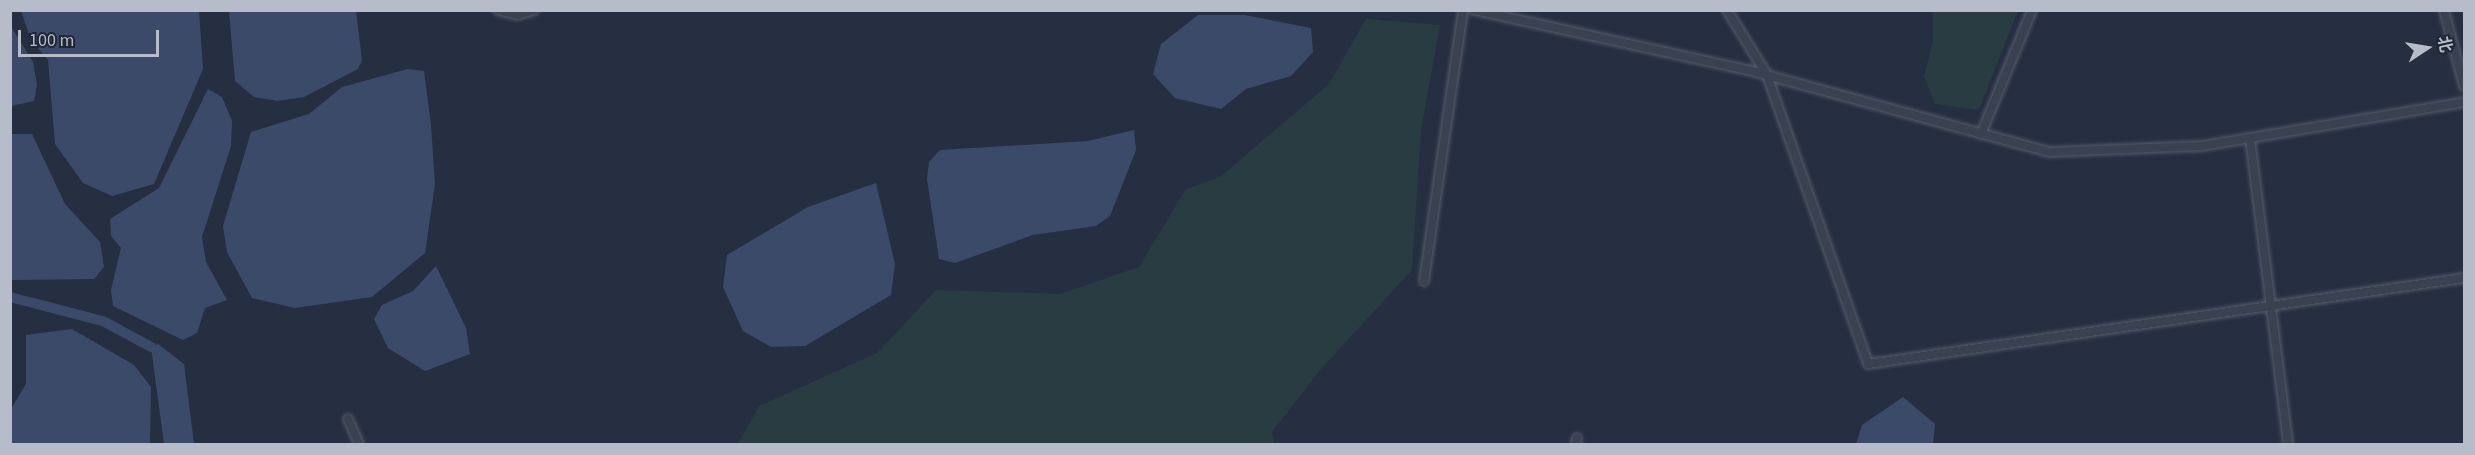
<!DOCTYPE html>
<meta charset="utf-8">
<style>
body{margin:0}
#map{position:relative;width:2475px;height:455px;overflow:hidden;background:#262e41;font-family:"Source Sans 3","Noto Sans SC",sans-serif}
div>[style]{position:absolute}
.green>*{inset:0;background:#283c42}
.water>*{inset:0;background:#3c4a69}
.canal>*{height:10px;margin:-5px;padding:0 5px;transform-origin:5px;border-radius:5px;background:#3c4a69}
.roads{filter:drop-shadow(0 0 2px #555c6b) drop-shadow(0 0 2px #555c6b)}
.minor>*{height:8px;margin:-4px;padding:0 4px;transform-origin:4px;border-radius:4px;background:#3a4151}
span{translate:-50% -50%;white-space:nowrap;text-align:center;line-height:1.15;-webkit-text-stroke:5px #1f2636;paint-order:stroke}
.frame{position:absolute;inset:0;border:12px solid #b7bccb;pointer-events:none}
.north{position:absolute;left:2397px;top:18px;width:60px;height:60px;-webkit-text-stroke:4px #1f2636;paint-order:stroke;rotate:78deg;font-size:16px;font-weight:700;line-height:24px;text-align:center;color:#b7bccb}
.north::after{content:'';display:block;margin:auto;width:21px;height:27px;background:#b7bccb;clip-path:polygon(50% 0,100% 100%,50% 72%,0 100%)}
.scale{position:absolute;left:18px;top:30px;width:141px;height:27px;box-sizing:border-box;border:3px solid #b7bccb;border-top:0;padding-left:8px;font-size:18px;line-height:21px;white-space:nowrap;color:#b7bccb;-webkit-text-stroke:4px #1f2636;paint-order:stroke}
</style>
<div id="map">
<div class="green">
<div style="clip-path:polygon(1933px 11px,2018px 11px,1979px 110px,1935px 104px,1924px 76px,1933px 41px)"></div>
<div style="clip-path:polygon(1366px 19px,1440px 25px,1421px 130px,1412px 270px,1320px 370px,1272px 432px,1274px 444px,738px 444px,759px 406px,877px 353px,936px 290px,1060px 294px,1139px 267px,1186px 189px,1220px 177px,1329px 84px)"></div>
</div>
<div class="water">
<div style="clip-path:polygon(21px 11px,199px 11px,203px 69px,154px 184px,112px 196px,83px 183px,55px 144px,48px 60px,31px 40px)"></div>
<div style="clip-path:polygon(229px 11px,356px 11px,362px 60px,358px 69px,304px 97px,278px 101px,254px 97px,235px 81px)"></div>
<div style="clip-path:polygon(1198px 15px,1245px 15px,1311px 28px,1313px 52px,1291px 76px,1246px 89px,1221px 109px,1175px 98px,1153px 74px,1161px 44px)"></div>
<div style="clip-path:polygon(10px 25px,33px 62px,37px 85px,34px 101px,11px 106px)"></div>
<div style="clip-path:polygon(408px 69px,424px 71px,431px 125px,435px 184px,425px 253px,372px 297px,295px 308px,252px 298px,227px 252px,223px 226px,251px 132px,309px 114px,342px 87px)"></div>
<div style="clip-path:polygon(208px 89px,222px 97px,232px 121px,231px 146px,202px 237px,206px 262px,227px 300px,205px 308px,197px 333px,183px 340px,113px 306px,111px 290px,121px 248px,111px 236px,110px 219px,159px 188px)"></div>
<div style="clip-path:polygon(1134px 130px,1136px 150px,1110px 216px,1096px 226px,1033px 235px,955px 263px,939px 259px,927px 179px,929px 162px,940px 150px,1088px 141px)"></div>
<div style="clip-path:polygon(11px 134px,32px 134px,65px 204px,100px 242px,104px 267px,94px 279px,11px 280px)"></div>
<div style="clip-path:polygon(876px 183px,895px 264px,891px 295px,805px 346px,771px 347px,743px 331px,723px 287px,727px 255px,808px 207px)"></div>
<div style="clip-path:polygon(436px 266px,466px 328px,470px 354px,425px 371px,388px 348px,374px 319px,382px 305px,413px 291px)"></div>
<div style="clip-path:polygon(72px 329px,134px 365px,151px 387px,150px 444px,11px 444px,11px 409px,26px 384px,26px 335px)"></div>
<div style="clip-path:polygon(158px 344px,184px 364px,194px 444px,164px 444px,151px 347px)"></div>
<div style="clip-path:polygon(1903px 397px,1935px 424px,1933px 444px,1856px 444px,1862px 425px)"></div>
</div>
<div class="canal">
<div style="left:10px;top:297px;width:96px;rotate:14.5deg"></div>
<div style="left:103px;top:321px;width:55px;rotate:28.4deg"></div>
</div>
<div class="roads">
<div class="minor">
<div style="left:498px;top:10px;width:21px;rotate:14deg"></div>
<div style="left:518px;top:15px;width:17px;rotate:-17deg"></div>
<div style="left:1474px;top:10px;width:288px;rotate:12.4deg"></div>
<div style="left:1755px;top:72px;width:306px;rotate:15.2deg"></div>
<div style="left:2050px;top:152px;width:152px;rotate:-2.3deg"></div>
<div style="left:2202px;top:146px;width:266px;rotate:-9.5deg"></div>
<div style="left:1727px;top:10px;width:76px;rotate:58.4deg"></div>
<div style="left:1767px;top:75px;width:306px;rotate:70.7deg"></div>
<div style="left:1868px;top:364px;width:602px;rotate:-8.21deg"></div>
<div style="left:2444px;top:10px;width:79px;rotate:75.3deg"></div>
<div style="left:1981px;top:134px;width:134px;rotate:-67.6deg"></div>
<div style="left:2250px;top:138px;width:308px;rotate:82.9deg"></div>
<div style="left:1424px;top:281px;width:274px;rotate:-81.8deg"></div>
<div style="left:348px;top:419px;width:27px;rotate:66deg"></div>
<div style="left:1576px;top:444px;width:6px;rotate:-81deg"></div>
</div>
</div>
<div class="frame"></div>
<div class="north">北</div>
<div class="scale">100 m</div>
</div>
